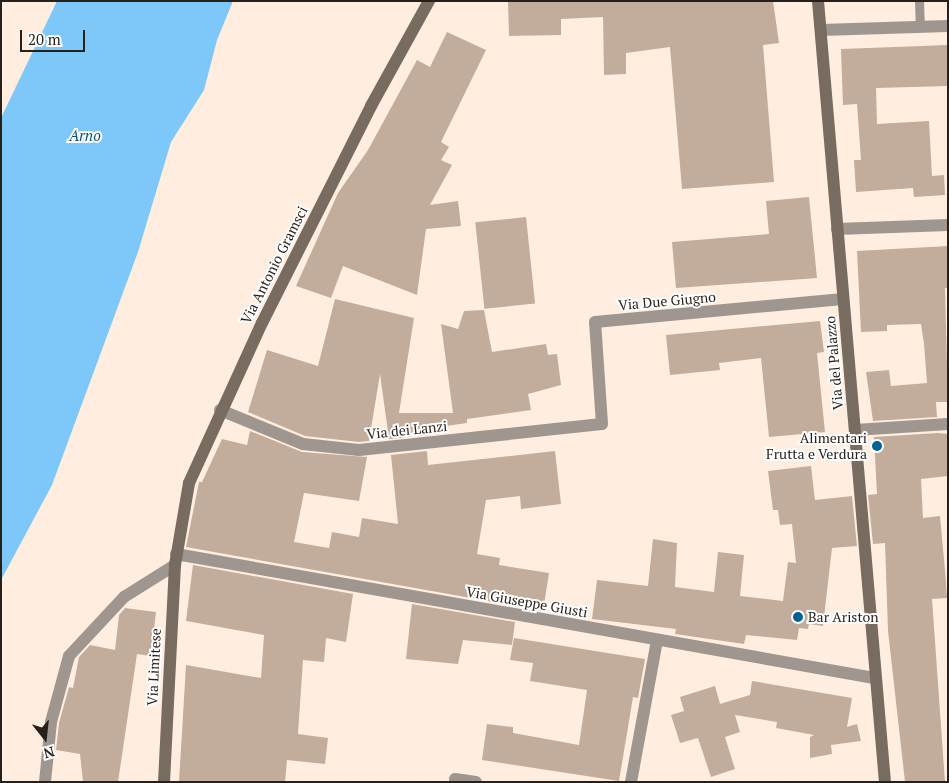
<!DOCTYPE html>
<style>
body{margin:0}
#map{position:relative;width:949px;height:783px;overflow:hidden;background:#ffeddf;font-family:"PT Serif",serif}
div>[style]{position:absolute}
.water>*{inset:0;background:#7ec7f9}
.building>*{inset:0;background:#c2ad9d;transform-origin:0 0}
.service>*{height:9px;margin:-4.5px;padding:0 4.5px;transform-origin:4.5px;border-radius:4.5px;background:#9f968f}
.minor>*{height:12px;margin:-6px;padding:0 6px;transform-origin:6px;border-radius:6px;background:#9f968f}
.secondary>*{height:12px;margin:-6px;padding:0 6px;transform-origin:6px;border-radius:6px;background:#786b60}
.dots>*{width:14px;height:14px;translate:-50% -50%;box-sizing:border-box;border:2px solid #fefefe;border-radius:50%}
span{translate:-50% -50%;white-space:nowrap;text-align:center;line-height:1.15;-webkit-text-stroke:4px #fefefe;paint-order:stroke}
.street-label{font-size:14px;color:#271f19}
.poi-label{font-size:14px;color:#271f19}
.right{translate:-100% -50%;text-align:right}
.left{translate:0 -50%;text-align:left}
.water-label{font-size:15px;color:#03537b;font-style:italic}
.frame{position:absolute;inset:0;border:2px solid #271f19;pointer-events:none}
.north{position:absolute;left:20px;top:713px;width:50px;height:50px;-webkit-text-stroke:4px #fefefe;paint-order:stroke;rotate:164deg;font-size:14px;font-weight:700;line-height:20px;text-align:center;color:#271f19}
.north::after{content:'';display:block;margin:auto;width:18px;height:22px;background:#271f19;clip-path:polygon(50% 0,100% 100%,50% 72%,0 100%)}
.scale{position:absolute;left:20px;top:30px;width:65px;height:22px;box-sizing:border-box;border:2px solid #271f19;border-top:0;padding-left:6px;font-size:15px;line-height:18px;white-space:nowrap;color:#271f19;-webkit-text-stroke:4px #fefefe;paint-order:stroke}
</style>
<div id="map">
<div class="water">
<div style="clip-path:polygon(57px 1px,233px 1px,217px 40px,204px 90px,171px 142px,138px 252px,52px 485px,1px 580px,1px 118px)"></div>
</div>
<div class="building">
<div style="clip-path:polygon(508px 1px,773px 1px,779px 43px,763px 45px,774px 182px,682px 189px,670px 47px,626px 53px,626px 74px,604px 75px,603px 17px,561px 19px,561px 35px,509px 36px)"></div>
<div style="clip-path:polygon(447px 32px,486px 50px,441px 142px,449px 147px,441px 160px,452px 165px,430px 205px,458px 201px,461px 226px,426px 229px,417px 295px,343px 266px,331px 298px,296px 286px,338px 193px,368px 150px,417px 60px,430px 67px)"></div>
<div style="clip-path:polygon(948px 45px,948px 86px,876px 88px,877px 124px,929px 121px,932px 176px,944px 175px,945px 195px,914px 197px,913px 188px,856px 192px,854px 160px,861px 160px,857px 104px,843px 105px,841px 49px)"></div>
<div style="clip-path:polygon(809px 197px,817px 278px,676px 288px,672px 242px,769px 234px,766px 201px)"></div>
<div style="left:526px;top:217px;width:87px;height:51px;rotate:84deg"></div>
<div style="clip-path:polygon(948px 246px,948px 288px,945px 288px,948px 402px,936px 402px,937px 417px,873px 421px,866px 372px,889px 370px,891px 386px,927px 383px,924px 344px,921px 324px,887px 325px,887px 331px,861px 332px,857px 251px)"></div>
<div style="clip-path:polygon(335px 299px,414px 318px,399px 413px,453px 413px,441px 324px,458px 329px,464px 311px,484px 310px,492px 352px,546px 344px,548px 355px,557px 354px,561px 385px,528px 394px,531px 410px,467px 419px,467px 423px,425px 429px,425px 435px,389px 439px,380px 374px,369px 441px,359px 442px,305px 436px,248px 412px,267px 350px,318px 366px)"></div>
<div style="clip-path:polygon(820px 321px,824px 352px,817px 353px,825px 432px,769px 437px,761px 358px,719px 363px,720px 370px,670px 375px,666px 335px)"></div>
<div style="clip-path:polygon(250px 431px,302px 452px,367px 457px,359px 501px,304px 493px,294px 542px,329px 548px,332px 532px,359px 537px,362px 518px,398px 524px,391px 455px,427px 451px,428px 465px,555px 451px,561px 504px,521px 509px,520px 496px,486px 500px,477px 554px,500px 558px,499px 565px,549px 573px,543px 611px,186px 547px,199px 482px,202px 482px,222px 439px,247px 445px)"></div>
<div style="clip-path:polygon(938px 433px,948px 434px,948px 476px,921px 479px,923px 518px,940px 516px,945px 570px,947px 598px,932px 599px,945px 782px,905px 782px,888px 631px,885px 543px,873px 544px,868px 495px,877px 494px,874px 437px)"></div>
<div style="clip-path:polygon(811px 466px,815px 500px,852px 496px,857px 546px,832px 548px,823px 626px,809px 624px,808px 629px,799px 628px,797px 640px,746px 635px,744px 644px,675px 634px,676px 629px,592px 619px,597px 580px,648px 586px,653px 539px,677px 543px,675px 587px,714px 592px,718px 552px,744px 555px,740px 596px,783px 601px,788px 562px,796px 563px,792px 524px,780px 525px,778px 510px,773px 510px,768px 471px)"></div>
<div style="clip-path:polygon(193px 565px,353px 594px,346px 642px,326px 638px,324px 662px,303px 660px,298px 734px,328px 738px,325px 764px,287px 760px,285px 782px,179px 782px,186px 665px,261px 678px,264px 635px,186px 621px)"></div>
<div style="clip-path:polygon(412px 604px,515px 622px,512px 645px,463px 640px,458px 664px,406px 659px)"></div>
<div style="clip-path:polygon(125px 608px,156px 612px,151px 656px,137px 654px,118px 782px,83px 782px,80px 754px,56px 750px,59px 723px,69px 687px,73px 688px,79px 657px,90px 645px,115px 650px,119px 615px)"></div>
<div style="clip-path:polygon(514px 638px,645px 659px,638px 698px,633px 697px,619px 781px,482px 760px,487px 724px,513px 727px,513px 733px,579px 745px,587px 690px,530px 681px,533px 663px,510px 660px)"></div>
<div style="clip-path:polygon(752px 681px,852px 698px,847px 727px,857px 724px,861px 741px,831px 745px,832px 754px,810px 758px,810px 737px,814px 735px,776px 728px,777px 722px,735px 715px,740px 732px,725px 737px,735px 769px,711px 777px,698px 738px,680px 743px,671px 715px,684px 711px,680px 697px,715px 686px,720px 704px,750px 695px)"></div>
</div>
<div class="service">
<div style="left:919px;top:1px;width:26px;rotate:88deg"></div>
</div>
<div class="minor">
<div style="left:821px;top:30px;width:127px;rotate:-1.8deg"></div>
<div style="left:837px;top:229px;width:111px;rotate:-2.1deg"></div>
<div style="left:220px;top:410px;width:90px;rotate:22.3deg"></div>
<div style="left:303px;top:444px;width:56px;rotate:6.1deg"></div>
<div style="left:359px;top:450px;width:244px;rotate:-6.1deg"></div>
<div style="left:602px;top:424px;width:102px;rotate:-93.9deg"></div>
<div style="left:595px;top:322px;width:249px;rotate:-5.3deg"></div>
<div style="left:855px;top:430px;width:93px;rotate:-3.7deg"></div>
<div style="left:176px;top:554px;width:709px;rotate:10.07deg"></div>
<div style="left:455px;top:779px;width:21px;rotate:8deg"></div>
<div style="left:45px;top:782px;width:60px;rotate:-84.3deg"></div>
<div style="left:51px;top:722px;width:68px;rotate:-74.7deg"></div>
<div style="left:69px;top:656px;width:81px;rotate:-47deg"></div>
<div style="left:124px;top:597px;width:60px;rotate:-32.1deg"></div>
<div style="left:631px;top:782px;width:144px;rotate:-79.6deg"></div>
</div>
<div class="secondary">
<div style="left:818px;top:1px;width:784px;rotate:85.1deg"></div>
<div style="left:164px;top:782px;width:217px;rotate:-87.1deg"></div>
<div style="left:175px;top:565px;width:83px;rotate:-80.3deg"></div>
<div style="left:189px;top:483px;width:176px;rotate:-65.5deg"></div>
<div style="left:262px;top:323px;width:243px;rotate:-63.3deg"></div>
<div style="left:371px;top:106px;width:120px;rotate:-61.1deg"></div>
</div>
<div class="dots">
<div style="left:877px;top:446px;background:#006392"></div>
<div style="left:798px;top:617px;background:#006392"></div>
</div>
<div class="street-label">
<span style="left:274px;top:265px;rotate:-63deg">Via Antonio Gramsci</span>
<span style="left:667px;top:301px;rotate:-5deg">Via Due Giugno</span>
<span style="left:834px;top:363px;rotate:-95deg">Via del Palazzo</span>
<span style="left:407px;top:430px;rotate:-6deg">Via dei Lanzi</span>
<span style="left:527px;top:602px;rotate:10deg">Via Giuseppe Giusti</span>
<span style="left:154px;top:667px;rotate:-87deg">Via Limitese</span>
</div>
<div class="poi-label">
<span class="right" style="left:867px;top:446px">Alimentari<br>Frutta e Verdura</span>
<span class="left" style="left:808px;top:617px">Bar Ariston</span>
</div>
<div class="water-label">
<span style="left:85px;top:136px">Arno</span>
</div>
<div class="frame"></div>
<div class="north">N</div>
<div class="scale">20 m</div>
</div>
